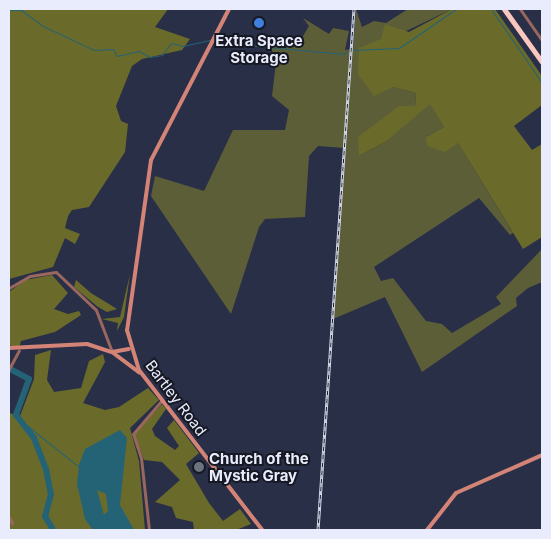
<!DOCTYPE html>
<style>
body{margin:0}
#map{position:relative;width:551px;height:539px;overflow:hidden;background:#2a2f48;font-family:Inter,sans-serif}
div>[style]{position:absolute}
.green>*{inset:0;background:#5c5e38}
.forest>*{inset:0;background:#6a6b2a}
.water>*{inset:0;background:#246376}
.stream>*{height:1px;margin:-0.5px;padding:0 0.5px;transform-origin:0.5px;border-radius:0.5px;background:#246376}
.river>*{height:6px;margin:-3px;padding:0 3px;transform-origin:3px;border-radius:3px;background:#246376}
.street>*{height:3px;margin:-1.5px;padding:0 1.5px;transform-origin:1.5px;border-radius:1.5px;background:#99675e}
.secondary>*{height:4px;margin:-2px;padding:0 2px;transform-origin:2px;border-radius:2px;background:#d38476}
.highway>*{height:5px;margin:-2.5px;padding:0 2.5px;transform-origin:2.5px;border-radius:2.5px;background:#f9c7be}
.rail>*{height:3px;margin-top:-1.5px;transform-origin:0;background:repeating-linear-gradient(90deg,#161823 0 4px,#d3d7e8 0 8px);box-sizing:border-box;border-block:1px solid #d3d7e8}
.dots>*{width:14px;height:14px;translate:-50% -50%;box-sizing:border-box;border:2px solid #161823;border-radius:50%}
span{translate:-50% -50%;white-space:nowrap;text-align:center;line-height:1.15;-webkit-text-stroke:4px #161823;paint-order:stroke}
.poi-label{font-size:15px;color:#e8ecfc;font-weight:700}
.left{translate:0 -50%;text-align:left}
.street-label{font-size:15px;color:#e8ecfc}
.frame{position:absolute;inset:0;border:10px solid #e8ecfc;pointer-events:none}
</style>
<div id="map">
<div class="green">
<div style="clip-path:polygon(356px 9px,362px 27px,374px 21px,386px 23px,408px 9px,452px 9px,402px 33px,393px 87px,416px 93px,415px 106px,359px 156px,387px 141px,430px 103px,444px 127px,426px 137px,458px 143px,513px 233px,510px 235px,479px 198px,374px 267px,381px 281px,393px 278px,426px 321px,442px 324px,452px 333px,501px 304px,496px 297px,542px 249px,542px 282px,528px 288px,516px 298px,517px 306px,422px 372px,385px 297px,333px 319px,344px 148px,318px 146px,309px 156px,305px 217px,265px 219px,259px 227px,231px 314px,151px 196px,155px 176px,204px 191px,233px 130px,285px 130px,289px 110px,272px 96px,277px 54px,263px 46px,299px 43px,309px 26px,303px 18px,329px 34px,333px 28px,349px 31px,345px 50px,353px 49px)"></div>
</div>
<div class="forest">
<div style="clip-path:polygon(9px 9px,168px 9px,155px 27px,190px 39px,182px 50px,142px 59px,132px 66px,116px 106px,121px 121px,128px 124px,125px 152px,89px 207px,72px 210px,68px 216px,65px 228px,80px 234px,75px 244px,65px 238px,53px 267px,9px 279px)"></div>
<div style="clip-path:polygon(452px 9px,495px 9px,542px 76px,542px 105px,514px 126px,532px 150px,542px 144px,542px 237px,523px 249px,458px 143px,445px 152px,427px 146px,426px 137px,444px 127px,430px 104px,387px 141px,359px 156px,358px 137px,399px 106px,415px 106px,416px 93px,393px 87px,374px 96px,358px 74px,359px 48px,381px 39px,385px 24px,409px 32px)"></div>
<div style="clip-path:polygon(130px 274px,124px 317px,117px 331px,118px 323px,102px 319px,120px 317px)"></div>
<div style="clip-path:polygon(52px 275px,68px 293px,54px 309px,68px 314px,79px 311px,81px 315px,55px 332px,21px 341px,19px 348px,9px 345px,9px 292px,25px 280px)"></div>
<div style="clip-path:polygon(76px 280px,91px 293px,117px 309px,107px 312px,98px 307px,74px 287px)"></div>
<div style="clip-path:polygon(51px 350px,47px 380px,54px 392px,81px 388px,89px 361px,103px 354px,105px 362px,83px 403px,105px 410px,119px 407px,148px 388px,159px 400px,130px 428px,139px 461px,145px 530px,9px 530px,9px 413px,20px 416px,34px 379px,35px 355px)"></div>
<div style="clip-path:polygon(162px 404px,166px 409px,152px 429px,155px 436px,175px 450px,179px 446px,167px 428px,174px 420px,199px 453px,186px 464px,209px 503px,223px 521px,240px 509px,251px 524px,236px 530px,194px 530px,193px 522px,176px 518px,172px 507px,155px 502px,180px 480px,162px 462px,144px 460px,134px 434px)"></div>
</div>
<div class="water">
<div style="clip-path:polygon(evenodd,120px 430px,127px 438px,120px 505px,134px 530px,93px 530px,85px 519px,77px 484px,79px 465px,85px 449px,120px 430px,97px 490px,106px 494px,108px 511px,104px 515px,97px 490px)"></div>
</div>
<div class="stream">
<div style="left:491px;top:9px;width:90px;rotate:55.4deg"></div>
<div style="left:9px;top:10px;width:12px"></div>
<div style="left:21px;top:10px;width:27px;rotate:36deg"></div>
<div style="left:43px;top:26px;width:56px;rotate:25.2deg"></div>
<div style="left:94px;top:50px;width:19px;rotate:-3deg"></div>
<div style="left:113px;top:49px;width:8px;rotate:60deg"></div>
<div style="left:117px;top:56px;width:23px;rotate:-13deg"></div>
<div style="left:139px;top:51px;width:13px;rotate:29deg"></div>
<div style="left:150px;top:57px;width:12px;rotate:-9deg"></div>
<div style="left:162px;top:55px;width:15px;rotate:-53deg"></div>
<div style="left:171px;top:43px;width:12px;rotate:14deg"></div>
<div style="left:183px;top:46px;width:27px;rotate:-13deg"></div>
<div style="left:214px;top:42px;width:131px;rotate:5.3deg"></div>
<div style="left:344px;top:54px;width:6px;rotate:-45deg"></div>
<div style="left:354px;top:50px;width:45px;rotate:-2.5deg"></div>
<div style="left:399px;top:48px;width:69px;rotate:-34.4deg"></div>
<div style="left:25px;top:424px;width:69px;rotate:38.5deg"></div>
</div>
<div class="river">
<div style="left:12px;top:370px;width:19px;rotate:28deg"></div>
<div style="left:29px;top:379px;width:38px;rotate:110deg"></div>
<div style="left:16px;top:415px;width:29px;rotate:52deg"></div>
<div style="left:34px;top:438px;width:33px;rotate:69deg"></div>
<div style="left:46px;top:469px;width:25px;rotate:79deg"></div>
<div style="left:51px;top:494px;width:23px;rotate:105deg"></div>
<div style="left:45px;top:516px;width:16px;rotate:60deg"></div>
</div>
<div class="street">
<div style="left:520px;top:9px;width:39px;rotate:55deg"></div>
<div style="left:9px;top:288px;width:24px;rotate:-30deg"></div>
<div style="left:30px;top:276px;width:26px;rotate:-9deg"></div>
<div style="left:56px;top:272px;width:55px;rotate:43.5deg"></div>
<div style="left:96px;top:310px;width:45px;rotate:69.1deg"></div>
<div style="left:9px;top:369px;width:21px;rotate:-62deg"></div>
<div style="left:9px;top:517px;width:7px;rotate:63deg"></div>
<div style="left:149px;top:530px;width:72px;rotate:-96.3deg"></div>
<div style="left:141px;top:458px;width:25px;rotate:-108deg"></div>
<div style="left:133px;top:434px;width:45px;rotate:-49.5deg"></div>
</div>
<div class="secondary">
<div style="left:229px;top:9px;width:170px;rotate:117.3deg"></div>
<div style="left:151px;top:160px;width:172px;rotate:98deg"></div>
<div style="left:127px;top:330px;width:42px;rotate:73.3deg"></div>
<div style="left:139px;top:370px;width:202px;rotate:52.4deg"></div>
<div style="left:9px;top:348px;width:78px;rotate:-2.9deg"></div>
<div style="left:87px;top:344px;width:26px;rotate:18deg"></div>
<div style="left:112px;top:352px;width:34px;rotate:37deg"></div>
<div style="left:112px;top:352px;width:17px;rotate:-10deg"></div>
<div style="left:427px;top:530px;width:47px;rotate:-51.9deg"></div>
<div style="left:456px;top:493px;width:94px;rotate:-23.8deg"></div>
</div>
<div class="highway">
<div style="left:504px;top:9px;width:65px;rotate:54.4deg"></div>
</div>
<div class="rail">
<div style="left:318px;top:530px;width:522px;rotate:-86.05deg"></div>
</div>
<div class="dots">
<div style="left:259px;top:23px;background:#3f7fe0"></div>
<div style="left:199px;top:467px;background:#6b7280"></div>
</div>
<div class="poi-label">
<span style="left:259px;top:49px">Extra Space<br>Storage</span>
<span class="left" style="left:209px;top:467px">Church of the<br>Mystic Gray</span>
</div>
<div class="street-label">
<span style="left:176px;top:398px;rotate:53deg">Bartley Road</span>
</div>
<div class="frame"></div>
</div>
